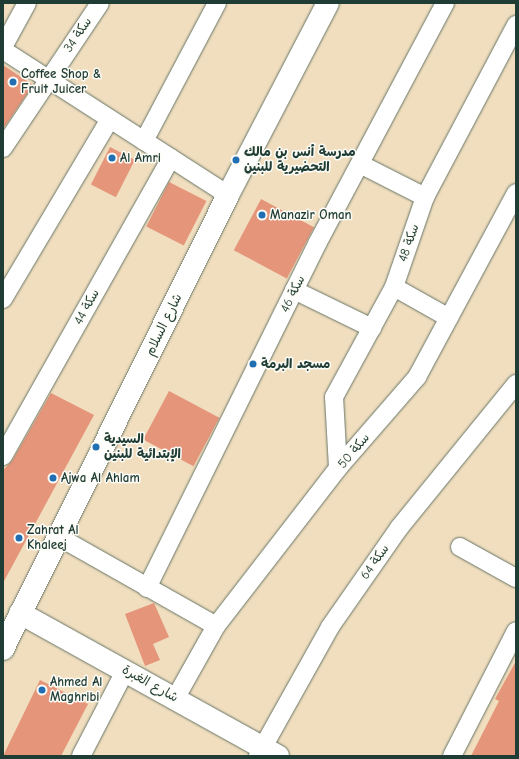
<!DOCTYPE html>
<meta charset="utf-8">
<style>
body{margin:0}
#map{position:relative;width:519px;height:759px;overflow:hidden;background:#f0debf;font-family:"Comic Neue","Playpen Sans Arabic",sans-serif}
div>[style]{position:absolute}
.building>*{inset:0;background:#e5957a;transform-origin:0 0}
.roads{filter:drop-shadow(0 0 1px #687565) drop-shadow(0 0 1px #687565)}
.minor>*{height:18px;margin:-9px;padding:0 9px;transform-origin:9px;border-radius:9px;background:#fff}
.tertiary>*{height:22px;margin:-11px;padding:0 11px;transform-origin:11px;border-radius:11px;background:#fff}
.dots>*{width:11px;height:11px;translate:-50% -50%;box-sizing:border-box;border:2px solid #fdfcf7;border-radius:50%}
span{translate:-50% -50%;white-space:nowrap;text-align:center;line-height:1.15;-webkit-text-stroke:3px #fdfcf7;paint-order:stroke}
.street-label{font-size:13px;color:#1f3d34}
.poi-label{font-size:13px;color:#1f3d34;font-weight:700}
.left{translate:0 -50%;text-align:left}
.frame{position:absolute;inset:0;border:4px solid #1f3d34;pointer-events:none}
</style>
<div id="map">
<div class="building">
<div style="clip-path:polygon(3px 65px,33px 85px,3px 129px)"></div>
<div style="left:110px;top:147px;width:28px;height:42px;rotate:27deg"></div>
<div style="left:169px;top:182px;width:42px;height:50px;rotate:27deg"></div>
<div style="left:261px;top:199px;width:60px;height:58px;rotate:28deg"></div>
<div style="left:169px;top:391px;width:57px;height:55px;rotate:28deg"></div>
<div style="clip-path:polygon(51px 393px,94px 415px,3px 583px,3px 470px,12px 461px)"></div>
<div style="clip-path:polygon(154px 603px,169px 637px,153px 644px,160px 660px,145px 666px,125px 614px)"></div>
<div style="clip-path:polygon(516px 661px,516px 756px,471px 756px,499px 701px,495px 699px)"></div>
<div style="clip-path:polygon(40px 680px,88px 704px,61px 756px,3px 756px)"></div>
</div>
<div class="roads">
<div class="minor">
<div style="left:3px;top:47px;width:50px;rotate:-61.4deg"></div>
<div style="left:3px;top:50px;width:268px;rotate:32.8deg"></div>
<div style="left:144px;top:141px;width:156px;rotate:-62.1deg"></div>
<div style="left:3px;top:148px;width:174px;rotate:-56.2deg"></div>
<div style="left:360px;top:164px;width:73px;rotate:26.9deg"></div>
<div style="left:394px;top:287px;width:63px;rotate:29.4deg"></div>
<div style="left:294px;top:290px;width:87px;rotate:26deg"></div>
<div style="left:3px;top:299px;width:209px;rotate:-59.3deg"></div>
<div style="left:3px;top:456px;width:342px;rotate:-60.6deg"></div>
<div style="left:338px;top:468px;width:71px;rotate:-93.2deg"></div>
<div style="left:334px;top:397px;width:125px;rotate:-61.4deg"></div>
<div style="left:394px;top:287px;width:95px;rotate:-71deg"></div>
<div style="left:425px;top:197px;width:195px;rotate:-62.1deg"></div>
<div style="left:59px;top:537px;width:180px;rotate:29.5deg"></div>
<div style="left:460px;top:547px;width:64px;rotate:29deg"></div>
<div style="left:147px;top:588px;width:386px;rotate:-63.7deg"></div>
<div style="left:318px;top:242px;width:271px;rotate:-62deg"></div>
<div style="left:175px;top:699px;width:84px;rotate:-60.7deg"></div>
<div style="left:216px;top:626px;width:200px;rotate:-52.3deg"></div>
<div style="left:338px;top:468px;width:121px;rotate:-49deg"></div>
<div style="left:417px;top:377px;width:209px;rotate:-61.7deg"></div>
<div style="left:81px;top:756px;width:96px;rotate:-62.6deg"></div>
<div style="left:258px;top:756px;width:148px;rotate:-60.8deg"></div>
<div style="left:330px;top:627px;width:121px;rotate:-55.1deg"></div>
<div style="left:399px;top:528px;width:186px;rotate:-50.9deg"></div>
<div style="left:452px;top:756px;width:140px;rotate:-62.9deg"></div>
</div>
<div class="tertiary">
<div style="left:20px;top:613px;width:295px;rotate:29deg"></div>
<div style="left:3px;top:649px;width:507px;rotate:-63.64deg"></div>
<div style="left:228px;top:195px;width:216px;rotate:-62.5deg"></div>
</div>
</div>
<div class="dots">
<div style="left:13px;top:82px;background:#1f6fb2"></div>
<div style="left:112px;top:158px;background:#1f6fb2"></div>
<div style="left:236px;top:160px;background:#1f6fb2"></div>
<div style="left:262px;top:215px;background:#1f6fb2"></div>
<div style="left:253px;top:364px;background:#1f6fb2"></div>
<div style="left:96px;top:447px;background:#1f6fb2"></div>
<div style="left:53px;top:478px;background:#1f6fb2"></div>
<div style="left:19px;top:538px;background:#1f6fb2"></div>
<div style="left:42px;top:690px;background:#1f6fb2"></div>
</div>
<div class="street-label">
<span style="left:78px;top:35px;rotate:-56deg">سكة 34</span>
<span style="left:409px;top:243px;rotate:-71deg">سكة 48</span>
<span style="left:293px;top:294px;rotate:-64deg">سكة 46</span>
<span style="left:87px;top:307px;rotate:-61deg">سكة 44</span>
<span style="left:164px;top:325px;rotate:-64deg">شارع السلام</span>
<span style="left:354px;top:451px;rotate:-50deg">سكة 50</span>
<span style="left:375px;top:562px;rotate:-55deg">سكة 64</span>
<span style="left:150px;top:684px;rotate:29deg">شارع الغبرة</span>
</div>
<div class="poi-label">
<span class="left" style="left:21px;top:82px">Coffee Shop &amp;<br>Fruit Juicer</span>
<span class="left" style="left:244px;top:160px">مدرسة أنس بن مالك<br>التحضيرية للبنين</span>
<span class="left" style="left:120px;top:158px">Al Amri</span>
<span class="left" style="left:270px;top:215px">Manazir Oman</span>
<span class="left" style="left:261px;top:364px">مسجد البرمة</span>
<span class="left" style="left:104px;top:447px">السيدية<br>الإبتدائية للبنين</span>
<span class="left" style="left:61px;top:478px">Ajwa Al Ahlam</span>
<span class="left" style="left:27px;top:538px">Zahrat Al<br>Khaleej</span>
<span class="left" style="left:50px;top:690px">Ahmed Al<br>Maghribi</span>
</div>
<div class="frame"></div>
</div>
